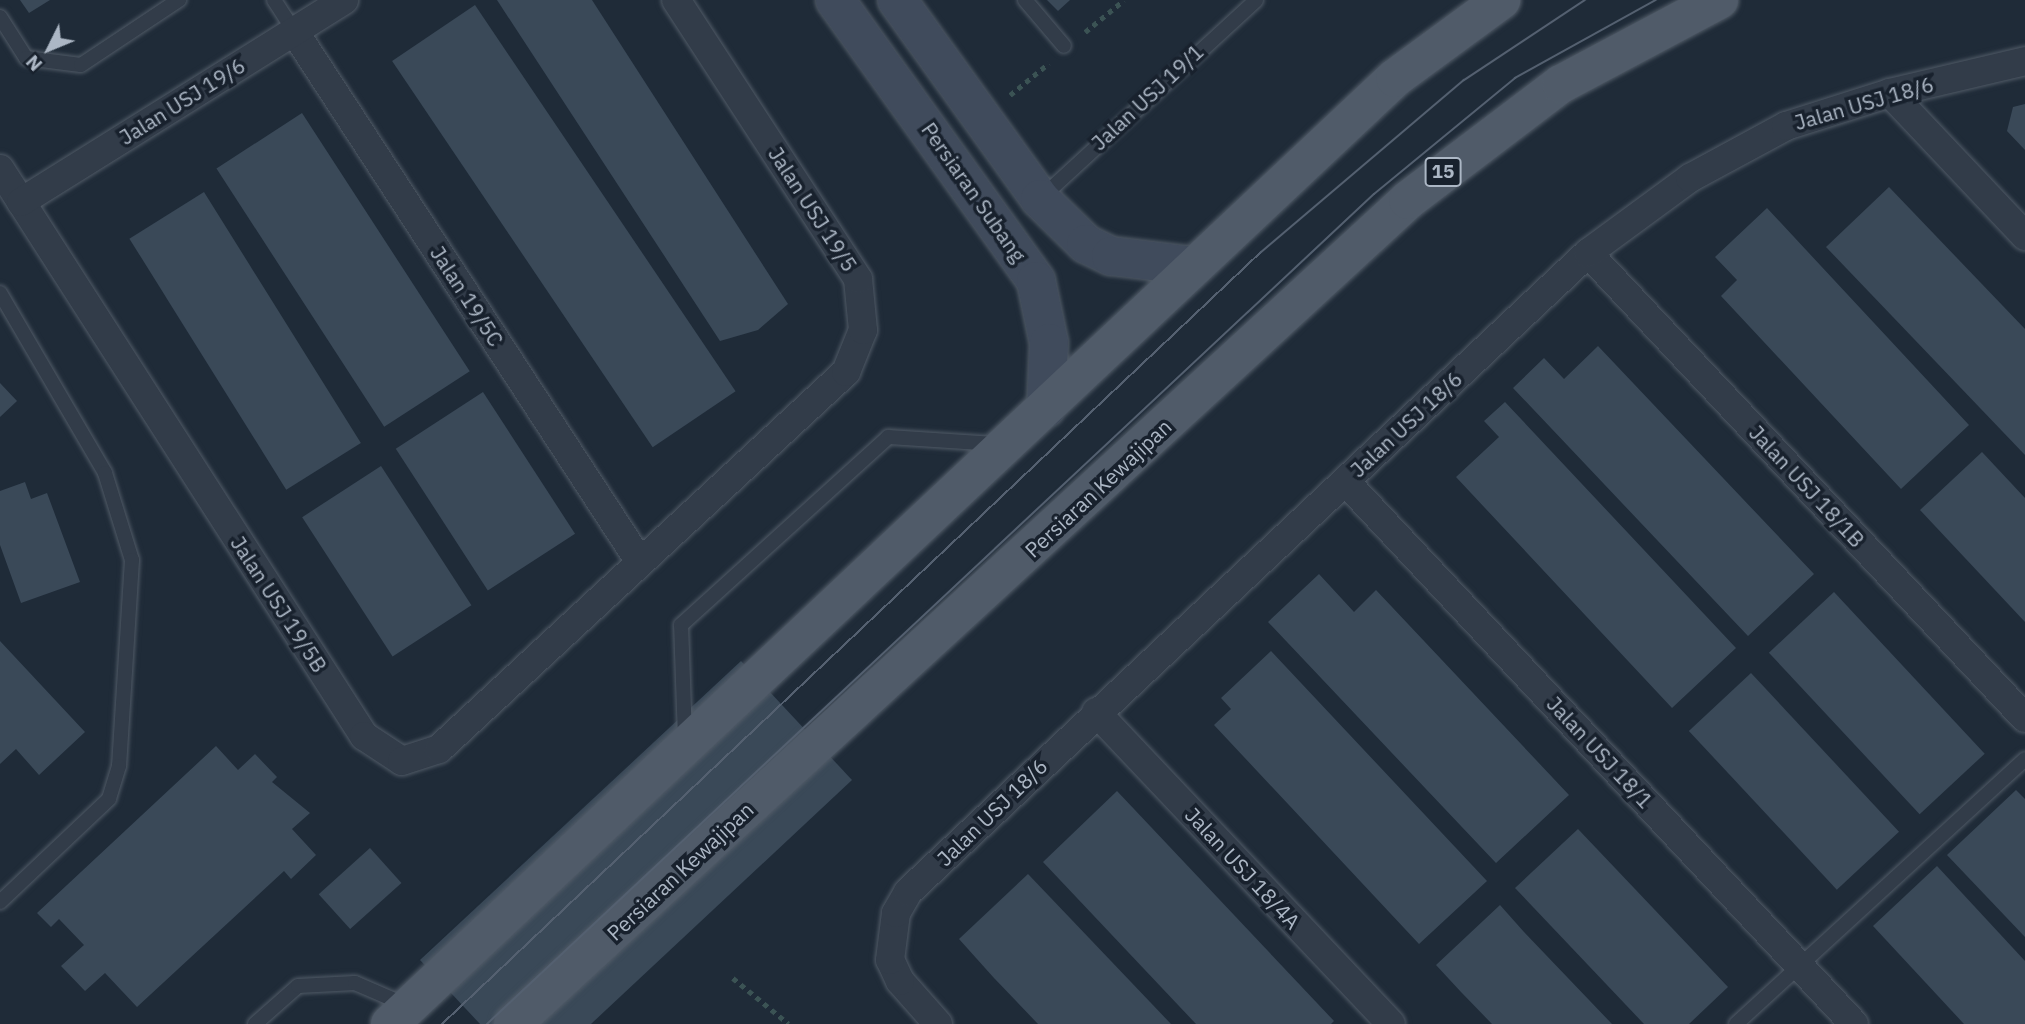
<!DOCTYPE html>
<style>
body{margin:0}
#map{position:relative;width:2025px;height:1024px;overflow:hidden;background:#1f2b38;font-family:"IBM Plex Sans",sans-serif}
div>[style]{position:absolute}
.building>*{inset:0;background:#3a4958;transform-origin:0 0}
.path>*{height:4.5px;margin-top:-2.25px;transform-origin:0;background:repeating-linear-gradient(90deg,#3b5354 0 5px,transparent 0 10px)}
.roads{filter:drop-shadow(0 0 2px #505a66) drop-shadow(0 0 2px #505a66)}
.lane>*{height:14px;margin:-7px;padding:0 7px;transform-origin:7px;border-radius:7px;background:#323c49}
.street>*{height:28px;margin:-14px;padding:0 14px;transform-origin:14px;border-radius:14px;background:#323c49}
.secondary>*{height:38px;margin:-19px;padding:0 19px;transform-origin:19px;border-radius:19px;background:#404b5c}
.primary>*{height:38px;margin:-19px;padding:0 19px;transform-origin:19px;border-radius:19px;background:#505b69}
.tram>*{height:2px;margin:-1px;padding:0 1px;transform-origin:1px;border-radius:1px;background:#546070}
span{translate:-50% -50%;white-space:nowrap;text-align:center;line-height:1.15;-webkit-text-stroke:7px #18212d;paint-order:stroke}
.shield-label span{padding:2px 5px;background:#18212d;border:2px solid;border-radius:5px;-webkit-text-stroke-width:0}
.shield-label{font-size:19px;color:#acb7c5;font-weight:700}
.street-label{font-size:21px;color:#acb7c5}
.north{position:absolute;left:14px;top:14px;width:70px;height:70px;-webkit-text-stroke:5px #18212d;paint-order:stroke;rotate:227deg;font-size:19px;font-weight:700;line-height:28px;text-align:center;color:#acb7c5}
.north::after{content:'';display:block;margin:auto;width:24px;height:32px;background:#acb7c5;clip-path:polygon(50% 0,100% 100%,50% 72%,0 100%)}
</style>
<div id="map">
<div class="building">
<div style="clip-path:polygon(20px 0,50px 0,29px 13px)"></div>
<div style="clip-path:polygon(497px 0,592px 0,788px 304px,758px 330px,720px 341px)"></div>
<div style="clip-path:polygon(1047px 0,1070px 0,1058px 11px)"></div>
<div style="left:475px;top:5px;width:466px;height:100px;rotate:56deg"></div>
<div style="clip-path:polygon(2025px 104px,2025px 150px,2007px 131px,2013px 107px)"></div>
<div style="left:302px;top:113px;width:308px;height:102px;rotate:57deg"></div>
<div style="clip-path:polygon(1889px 187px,2025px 329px,2025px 455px,1826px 247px)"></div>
<div style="left:204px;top:192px;width:296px;height:88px;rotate:58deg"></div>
<div style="clip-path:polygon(1767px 208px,1969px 425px,1901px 489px,1721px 296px,1737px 280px,1715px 257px)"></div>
<div style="clip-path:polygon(1598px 346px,1814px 574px,1748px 636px,1513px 388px,1544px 358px,1564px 379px)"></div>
<div style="clip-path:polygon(0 383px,17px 401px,0 417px)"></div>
<div style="left:483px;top:392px;width:169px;height:104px;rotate:57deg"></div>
<div style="clip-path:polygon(1505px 402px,1736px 648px,1672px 708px,1456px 477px,1499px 437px,1484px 421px)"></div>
<div style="clip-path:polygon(1982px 452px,2025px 498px,2025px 622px,1920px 510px)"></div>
<div style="left:381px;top:466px;width:166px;height:94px;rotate:57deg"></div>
<div style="clip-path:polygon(25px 482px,31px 499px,47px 493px,80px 582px,21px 603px,0 545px,0 491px)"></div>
<div style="clip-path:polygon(1319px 574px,1354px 612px,1376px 590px,1569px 795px,1496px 863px,1268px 622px)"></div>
<div style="left:1834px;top:592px;width:221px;height:89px;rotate:47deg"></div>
<div style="clip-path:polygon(0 641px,85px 732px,39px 775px,16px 749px,0 764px)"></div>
<div style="clip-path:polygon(1271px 651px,1487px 881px,1419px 944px,1214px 725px,1231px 709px,1221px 698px)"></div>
<div style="clip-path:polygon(741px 661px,852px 780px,591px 1024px,480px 1024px,420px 960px)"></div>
<div style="left:1751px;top:673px;width:217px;height:85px;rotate:47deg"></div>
<div style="clip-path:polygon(216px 746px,238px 770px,255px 754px,277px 777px,272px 782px,310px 813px,292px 829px,316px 855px,291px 879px,284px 871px,137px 1007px,105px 973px,85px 991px,61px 966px,84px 945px,59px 919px,51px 927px,37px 913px)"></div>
<div style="clip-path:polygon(2016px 790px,2025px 799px,2025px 937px,1947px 855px)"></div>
<div style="clip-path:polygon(1117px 791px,1334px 1021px,1331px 1024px,1196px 1024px,1043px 862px)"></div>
<div style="clip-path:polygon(1578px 829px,1728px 987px,1689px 1024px,1644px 1024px,1515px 888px)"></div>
<div style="left:370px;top:848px;width:47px;height:69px;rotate:48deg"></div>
<div style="clip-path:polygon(1937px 866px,2025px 961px,2025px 1024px,1964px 1024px,1873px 926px)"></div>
<div style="clip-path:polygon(1028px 874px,1090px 939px,1171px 1024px,1038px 1024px,994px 978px,959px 939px)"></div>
<div style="clip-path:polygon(1500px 905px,1524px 932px,1612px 1024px,1492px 1024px,1461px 992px,1436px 965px)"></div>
</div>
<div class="path">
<div style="left:1085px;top:32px;width:50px;rotate:-39.4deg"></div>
<div style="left:1010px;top:95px;width:50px;rotate:-39.4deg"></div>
<div style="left:733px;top:978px;width:72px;rotate:39.4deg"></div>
</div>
<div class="roads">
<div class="lane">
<div style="left:274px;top:0;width:37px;rotate:57deg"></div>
<div style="left:1025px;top:0;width:60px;rotate:49.7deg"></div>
<div style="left:0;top:17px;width:49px;rotate:57.6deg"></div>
<div style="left:26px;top:58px;width:55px;rotate:7.3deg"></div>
<div style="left:81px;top:65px;width:118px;rotate:-33.6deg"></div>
<div style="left:1041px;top:198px;width:292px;rotate:-42.6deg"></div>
<div style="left:0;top:293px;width:208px;rotate:59.7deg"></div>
<div style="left:105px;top:473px;width:91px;rotate:72.8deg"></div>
<div style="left:132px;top:560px;width:206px;rotate:93.6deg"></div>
<div style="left:119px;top:766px;width:34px;rotate:107deg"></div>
<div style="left:109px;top:799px;width:150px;rotate:136.6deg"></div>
<div style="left:685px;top:738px;width:113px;rotate:-92deg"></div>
<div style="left:681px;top:625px;width:280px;rotate:-42.2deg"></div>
<div style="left:888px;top:437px;width:108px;rotate:3.7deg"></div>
<div style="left:255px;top:1024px;width:57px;rotate:-41.5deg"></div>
<div style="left:298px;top:986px;width:57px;rotate:-3deg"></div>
<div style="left:355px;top:983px;width:56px;rotate:23.3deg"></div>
<div style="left:1736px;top:1024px;width:392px;rotate:-42.5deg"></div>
</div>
<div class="street">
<div style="left:294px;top:31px;width:634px;rotate:56.91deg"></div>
<div style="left:1890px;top:93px;width:197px;rotate:46.6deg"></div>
<div style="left:0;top:169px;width:674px;rotate:57.3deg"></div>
<div style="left:364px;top:736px;width:45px;rotate:33.3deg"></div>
<div style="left:402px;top:761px;width:39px;rotate:-18deg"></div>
<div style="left:439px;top:749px;width:555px;rotate:-42.81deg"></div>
<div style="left:846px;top:372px;width:45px;rotate:-68deg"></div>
<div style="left:863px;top:330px;width:51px;rotate:-95.6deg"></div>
<div style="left:858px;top:279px;width:333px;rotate:-123.1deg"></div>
<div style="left:21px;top:202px;width:381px;rotate:-32deg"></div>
<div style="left:1588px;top:253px;width:638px;rotate:46.78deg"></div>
<div style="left:1345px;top:481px;width:744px;rotate:46.85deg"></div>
<div style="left:1096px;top:712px;width:429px;rotate:46.6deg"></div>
<div style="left:938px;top:1024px;width:57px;rotate:-131.5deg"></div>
<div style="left:900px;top:981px;width:23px;rotate:-115deg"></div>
<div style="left:890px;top:960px;width:47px;rotate:-82.7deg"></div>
<div style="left:896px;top:913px;width:24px;rotate:-60deg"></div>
<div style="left:908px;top:892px;width:933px;rotate:-43.22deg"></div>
<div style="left:1588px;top:253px;width:127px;rotate:-36.3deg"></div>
<div style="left:1690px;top:178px;width:109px;rotate:-28.4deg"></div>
<div style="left:1786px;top:126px;width:109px;rotate:-17.6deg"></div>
<div style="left:1890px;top:93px;width:139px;rotate:-13.3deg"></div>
</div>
<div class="secondary">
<div style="left:835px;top:0;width:345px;rotate:54.4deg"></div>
<div style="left:1036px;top:281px;width:63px;rotate:78.2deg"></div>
<div style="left:1049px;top:343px;width:65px;rotate:92.6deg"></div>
<div style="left:897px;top:0;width:245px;rotate:54.3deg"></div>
<div style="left:1040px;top:199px;width:64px;rotate:44.4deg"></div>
<div style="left:1086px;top:244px;width:28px;rotate:26deg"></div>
<div style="left:1111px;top:256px;width:83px;rotate:7deg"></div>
</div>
<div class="primary">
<div style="left:390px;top:1024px;width:1380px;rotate:-43.27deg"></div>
<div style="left:1395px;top:78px;width:132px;rotate:-36.3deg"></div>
<div style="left:513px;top:1024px;width:1217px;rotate:-42.63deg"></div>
<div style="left:1408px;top:200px;width:192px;rotate:-37.2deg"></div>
<div style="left:1561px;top:84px;width:179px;rotate:-28deg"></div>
</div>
</div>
<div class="tram">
<div style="left:442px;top:1024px;width:1125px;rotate:-43.31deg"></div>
<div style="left:1261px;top:252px;width:266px;rotate:-40.3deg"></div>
<div style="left:1464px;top:80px;width:145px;rotate:-33.5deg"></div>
<div style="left:487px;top:1024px;width:1215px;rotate:-43.1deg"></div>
<div style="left:1374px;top:194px;width:183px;rotate:-39.4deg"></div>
<div style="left:1515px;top:78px;width:161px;rotate:-29deg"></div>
</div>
<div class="shield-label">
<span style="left:1443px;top:172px">15</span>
</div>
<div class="street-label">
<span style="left:1147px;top:97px;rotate:-43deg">Jalan USJ 19/1</span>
<span style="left:182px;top:101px;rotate:-32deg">Jalan USJ 19/6</span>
<span style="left:1864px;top:103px;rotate:-16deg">Jalan USJ 18/6</span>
<span style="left:974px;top:192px;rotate:55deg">Persiaran Subang</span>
<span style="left:813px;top:209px;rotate:57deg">Jalan USJ 19/5</span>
<span style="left:467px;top:296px;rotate:57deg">Jalan 19/5C</span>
<span style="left:1406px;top:424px;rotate:-43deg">Jalan USJ 18/6</span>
<span style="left:1807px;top:486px;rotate:47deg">Jalan USJ 18/1B</span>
<span style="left:1098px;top:488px;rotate:-43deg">Persiaran Kewajipan</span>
<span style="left:279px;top:604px;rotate:57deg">Jalan USJ 19/5B</span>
<span style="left:1600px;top:752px;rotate:47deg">Jalan USJ 18/1</span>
<span style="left:992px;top:812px;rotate:-44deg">Jalan USJ 18/6</span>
<span style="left:1243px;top:868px;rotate:47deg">Jalan USJ 18/4A</span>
<span style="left:680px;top:871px;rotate:-43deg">Persiaran Kewajipan</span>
</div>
<div class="north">N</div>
</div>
